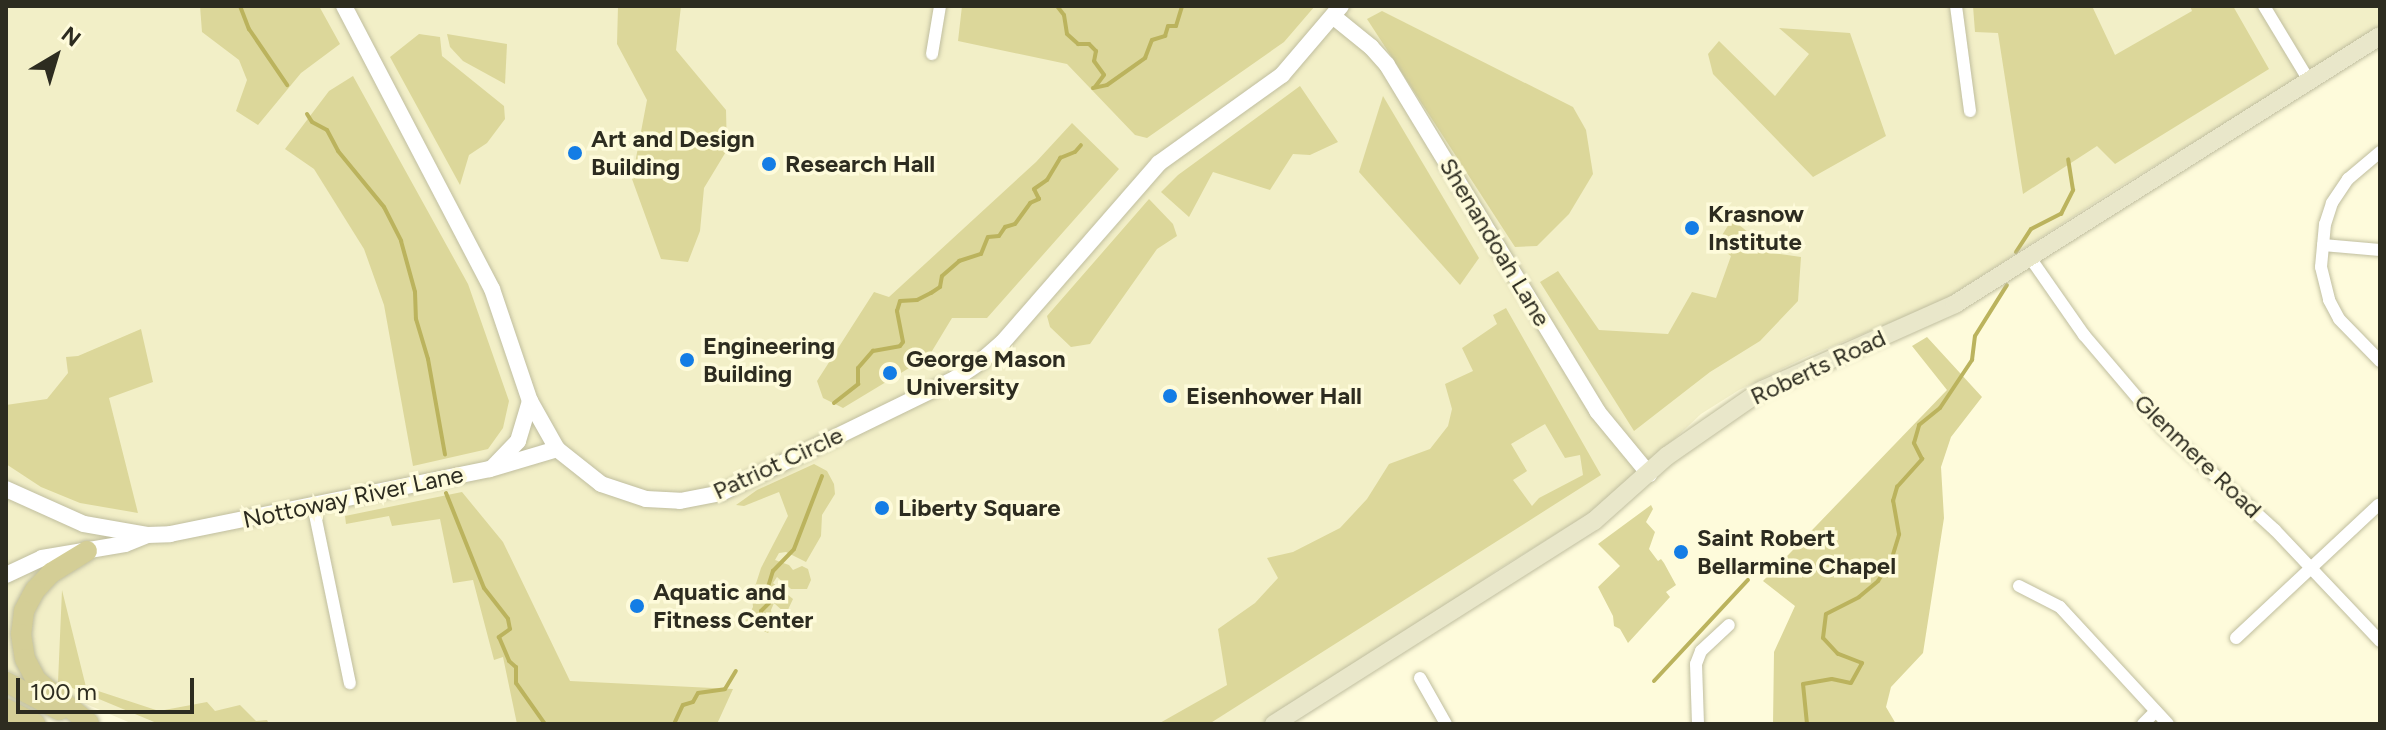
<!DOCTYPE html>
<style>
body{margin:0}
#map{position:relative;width:2386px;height:730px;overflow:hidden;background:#fefbdb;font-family:Figtree,sans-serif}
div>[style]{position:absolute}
.built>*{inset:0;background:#f2efc7}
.green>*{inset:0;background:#dcd79a}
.stream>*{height:4px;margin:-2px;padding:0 2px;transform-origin:2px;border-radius:2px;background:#bbb35d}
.roads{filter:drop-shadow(0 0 2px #c0be9f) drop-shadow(0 0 2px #c0be9f)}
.minor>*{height:12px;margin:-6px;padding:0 6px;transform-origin:6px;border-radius:6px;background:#fff}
.tertiary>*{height:16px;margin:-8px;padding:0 8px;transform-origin:8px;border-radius:8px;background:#fff}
.secondary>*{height:18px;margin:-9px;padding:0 9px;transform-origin:9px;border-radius:9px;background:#e9e7ca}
.primary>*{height:20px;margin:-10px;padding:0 10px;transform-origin:10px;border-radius:10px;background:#d4ce96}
.dots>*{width:22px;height:22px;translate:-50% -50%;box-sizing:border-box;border:4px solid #fefbdb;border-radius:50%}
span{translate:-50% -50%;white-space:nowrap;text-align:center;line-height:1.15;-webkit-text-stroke:7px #fefbdb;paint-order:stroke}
.poi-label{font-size:24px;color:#2d2c20;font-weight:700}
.left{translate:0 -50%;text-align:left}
.street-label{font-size:24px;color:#2d2c20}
.frame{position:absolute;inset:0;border:8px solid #2d2c20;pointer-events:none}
.north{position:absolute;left:16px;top:16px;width:80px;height:80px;-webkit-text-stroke:6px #fefbdb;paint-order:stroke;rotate:38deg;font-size:22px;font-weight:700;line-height:32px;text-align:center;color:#2d2c20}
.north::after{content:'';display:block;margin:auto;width:28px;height:36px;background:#2d2c20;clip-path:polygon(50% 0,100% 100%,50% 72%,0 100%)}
.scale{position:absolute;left:16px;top:678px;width:178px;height:36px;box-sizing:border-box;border:4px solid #2d2c20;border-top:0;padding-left:10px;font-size:24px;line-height:28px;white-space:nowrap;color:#2d2c20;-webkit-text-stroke:6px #fefbdb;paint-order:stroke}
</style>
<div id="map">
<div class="built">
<div style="clip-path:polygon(6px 6px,2380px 6px,2380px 30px,2116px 189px,1939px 303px,1808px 356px,1739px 390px,1701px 414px,1620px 490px,1588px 514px,1497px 570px,1384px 651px,1260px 724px,133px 724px,6px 670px)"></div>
</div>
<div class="green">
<div style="clip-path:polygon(200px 6px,319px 6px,340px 44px,301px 73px,258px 125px,236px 111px,247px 80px,239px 60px,202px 32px)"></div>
<div style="clip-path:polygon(618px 6px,681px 6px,676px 50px,726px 110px,727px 150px,704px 188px,700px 231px,688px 262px,661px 259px,632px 179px,647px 100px,617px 44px)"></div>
<div style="clip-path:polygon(962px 6px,1315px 6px,1284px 42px,1147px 138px,1135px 135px,1067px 64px,958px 41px)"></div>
<div style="clip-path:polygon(1973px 6px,2092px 6px,2115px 55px,2192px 11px,2190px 6px,2233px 6px,2269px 69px,2115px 164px,2097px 146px,2023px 194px,1998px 33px,1975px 32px)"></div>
<div style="clip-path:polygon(1382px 11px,1573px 107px,1586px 130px,1593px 174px,1569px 214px,1537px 246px,1515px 247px,1367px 19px)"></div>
<div style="clip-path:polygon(1779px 28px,1850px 33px,1886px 136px,1813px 177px,1713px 74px,1708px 54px,1719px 41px,1775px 96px,1809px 54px)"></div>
<div style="clip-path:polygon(419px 34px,440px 37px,442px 56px,504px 106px,505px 119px,487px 143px,469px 155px,460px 185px,390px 57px)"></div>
<div style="clip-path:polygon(447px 34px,507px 44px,505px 84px,463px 61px,450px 47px)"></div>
<div style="clip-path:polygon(353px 76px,468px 284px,509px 401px,503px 428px,488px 449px,413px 466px,384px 305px,364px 249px,314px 169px,285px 149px,329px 91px)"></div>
<div style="clip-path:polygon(1300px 86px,1338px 142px,1310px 155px,1293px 154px,1270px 190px,1213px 172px,1189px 217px,1161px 192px,1178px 175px)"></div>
<div style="clip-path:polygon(1383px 96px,1479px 258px,1460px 285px,1359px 172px)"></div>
<div style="clip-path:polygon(1072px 123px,1119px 169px,987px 318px,952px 318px,929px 356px,843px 408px,823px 398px,817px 381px,874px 292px,889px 297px,1036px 162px)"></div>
<div style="clip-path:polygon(1149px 199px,1173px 224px,1177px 236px,1157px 249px,1090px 344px,1071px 347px,1050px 327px,1047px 316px)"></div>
<div style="clip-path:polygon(1732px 219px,1773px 253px,1801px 257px,1798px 301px,1760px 341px,1710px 372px,1634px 431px,1540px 282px,1558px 271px,1599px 330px,1668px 334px,1692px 292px,1716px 298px,1731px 256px,1716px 245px)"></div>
<div style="clip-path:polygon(evenodd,1506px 308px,1601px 475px,1209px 724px,1158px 724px,1227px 685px,1218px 629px,1255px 603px,1278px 578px,1267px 558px,1293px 552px,1340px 528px,1367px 499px,1389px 464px,1430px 449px,1448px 426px,1452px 409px,1445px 384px,1473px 371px,1462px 348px,1497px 324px,1493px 315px,1506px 308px,1545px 424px,1565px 458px,1580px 455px,1583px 475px,1539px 498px,1532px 506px,1513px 480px,1527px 471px,1511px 444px,1545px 424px)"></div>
<div style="clip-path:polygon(141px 329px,153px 382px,109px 398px,138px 513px,80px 503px,41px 487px,6px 464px,6px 405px,47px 399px,68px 373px,66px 357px,78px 356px)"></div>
<div style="clip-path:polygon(1927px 337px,1982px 397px,1951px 437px,1941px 467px,1944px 518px,1923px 653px,1891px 687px,1886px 707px,1896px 724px,1773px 724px,1774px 652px,1795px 606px,1763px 581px,1947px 390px,1912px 346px)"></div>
<div style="clip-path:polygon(814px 464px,827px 471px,834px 484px,835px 494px,822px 515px,821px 536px,806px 562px,786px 552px,779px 553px,775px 560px,789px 565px,793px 570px,802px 566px,808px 569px,811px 580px,807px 589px,791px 589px,777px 577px,773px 583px,793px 599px,786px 614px,774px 603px,771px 610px,774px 624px,768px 633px,755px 627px,747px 628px,744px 624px,753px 607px,752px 596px,761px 568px,788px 516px,779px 492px,744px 506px,736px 505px,757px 490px)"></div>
<div style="clip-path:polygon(462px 492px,503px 542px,570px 681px,733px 689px,717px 724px,517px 724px,503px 657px,494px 660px,473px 580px,453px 583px,440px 519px,392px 526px,389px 516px,346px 524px,345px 516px)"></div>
<div style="clip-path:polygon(1651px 505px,1653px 509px,1646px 522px,1655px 532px,1649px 549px,1658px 561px,1661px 559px,1664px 563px,1676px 585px,1666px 592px,1670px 597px,1628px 643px,1620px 629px,1614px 626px,1613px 616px,1598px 587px,1620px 566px,1598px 544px)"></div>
<div style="clip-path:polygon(62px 590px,86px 687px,159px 711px,207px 702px,215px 711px,240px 705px,256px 721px,267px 720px,269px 724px,159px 724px,58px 682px)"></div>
</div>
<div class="stream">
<div style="left:240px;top:6px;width:25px;rotate:69deg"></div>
<div style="left:249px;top:29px;width:68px;rotate:55.8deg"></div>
<div style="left:1057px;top:6px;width:11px;rotate:52deg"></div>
<div style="left:1064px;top:15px;width:19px;rotate:81deg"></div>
<div style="left:1067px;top:34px;width:15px;rotate:42deg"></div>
<div style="left:1078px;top:44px;width:11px"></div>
<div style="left:1089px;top:44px;width:10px;rotate:45deg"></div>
<div style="left:1096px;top:51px;width:10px;rotate:101deg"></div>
<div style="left:1094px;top:61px;width:17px;rotate:54deg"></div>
<div style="left:1104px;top:75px;width:15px;rotate:127deg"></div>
<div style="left:1093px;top:88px;width:14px;rotate:-12deg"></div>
<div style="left:1107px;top:85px;width:47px;rotate:-35.4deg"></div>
<div style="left:1145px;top:58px;width:19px;rotate:-69deg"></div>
<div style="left:1152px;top:40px;width:14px;rotate:-17deg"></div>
<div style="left:1165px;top:36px;width:10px;rotate:-73deg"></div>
<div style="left:1168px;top:26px;width:8px"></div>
<div style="left:1176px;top:26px;width:21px;rotate:-73deg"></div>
<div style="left:307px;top:114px;width:9px;rotate:58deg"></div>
<div style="left:312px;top:122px;width:17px;rotate:28deg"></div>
<div style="left:327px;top:130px;width:24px;rotate:62deg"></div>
<div style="left:338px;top:151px;width:72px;rotate:50.6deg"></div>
<div style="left:384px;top:207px;width:38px;rotate:63deg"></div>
<div style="left:401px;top:241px;width:53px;rotate:74.6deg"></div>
<div style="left:415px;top:292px;width:27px;rotate:88deg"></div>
<div style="left:416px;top:319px;width:42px;rotate:73.3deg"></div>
<div style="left:428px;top:359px;width:97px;rotate:79.9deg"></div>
<div style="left:2016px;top:252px;width:27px;rotate:-57deg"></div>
<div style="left:2031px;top:229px;width:34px;rotate:-27deg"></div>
<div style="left:2061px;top:214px;width:27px;rotate:-63deg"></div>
<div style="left:2073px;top:190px;width:31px;rotate:-99deg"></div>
<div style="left:834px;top:403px;width:31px;rotate:-38deg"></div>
<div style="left:858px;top:384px;width:16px;rotate:-90deg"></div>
<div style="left:858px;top:368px;width:23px;rotate:-49deg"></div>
<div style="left:873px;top:351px;width:27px;rotate:-10deg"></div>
<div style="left:900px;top:346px;width:5px;rotate:-53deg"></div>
<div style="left:903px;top:342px;width:32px;rotate:-101deg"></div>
<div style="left:897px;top:311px;width:10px;rotate:-73deg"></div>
<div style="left:900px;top:301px;width:17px;rotate:-3deg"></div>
<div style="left:917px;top:300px;width:16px;rotate:-27deg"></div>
<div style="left:931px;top:293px;width:11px;rotate:-34deg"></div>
<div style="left:940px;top:287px;width:11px;rotate:-80deg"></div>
<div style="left:942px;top:276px;width:23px;rotate:-41deg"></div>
<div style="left:959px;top:261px;width:23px;rotate:-18deg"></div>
<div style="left:981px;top:254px;width:18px;rotate:-68deg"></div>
<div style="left:988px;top:237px;width:11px;rotate:-5deg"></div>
<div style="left:999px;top:236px;width:11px;rotate:-56deg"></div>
<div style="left:1005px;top:227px;width:10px;rotate:-17deg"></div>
<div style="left:1015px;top:224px;width:26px;rotate:-54deg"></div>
<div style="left:1030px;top:203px;width:10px;rotate:-24deg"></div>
<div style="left:1039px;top:199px;width:11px;rotate:-117deg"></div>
<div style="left:1034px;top:189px;width:16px;rotate:-35deg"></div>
<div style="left:1047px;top:180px;width:26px;rotate:-59deg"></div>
<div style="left:1060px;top:158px;width:16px;rotate:-22deg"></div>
<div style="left:1075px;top:152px;width:9px;rotate:-49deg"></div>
<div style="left:446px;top:493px;width:102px;rotate:68.2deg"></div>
<div style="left:484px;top:588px;width:39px;rotate:52deg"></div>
<div style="left:508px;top:619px;width:10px;rotate:79deg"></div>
<div style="left:510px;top:629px;width:14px;rotate:144deg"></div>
<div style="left:499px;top:637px;width:26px;rotate:67deg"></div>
<div style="left:509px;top:661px;width:9px;rotate:41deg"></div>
<div style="left:516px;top:667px;width:16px;rotate:90deg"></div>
<div style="left:516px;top:683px;width:50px;rotate:54.7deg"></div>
<div style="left:760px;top:627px;width:16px;rotate:-86deg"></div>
<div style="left:761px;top:611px;width:11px;rotate:-45deg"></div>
<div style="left:769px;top:603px;width:16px;rotate:-94deg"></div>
<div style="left:768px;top:587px;width:17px;rotate:-73deg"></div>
<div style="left:773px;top:571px;width:30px;rotate:-46deg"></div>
<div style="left:794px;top:549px;width:78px;rotate:-69deg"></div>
<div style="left:1654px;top:681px;width:138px;rotate:-47.1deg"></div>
<div style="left:674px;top:724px;width:21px;rotate:-65deg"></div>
<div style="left:683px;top:705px;width:10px;rotate:-17deg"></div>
<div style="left:693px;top:702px;width:10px;rotate:-61deg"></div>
<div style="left:698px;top:693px;width:27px;rotate:-8deg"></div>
<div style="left:725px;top:689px;width:21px;rotate:-59deg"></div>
<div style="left:1807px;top:724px;width:40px;rotate:-95.7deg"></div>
<div style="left:1803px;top:684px;width:29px;rotate:-10deg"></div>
<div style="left:1832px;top:679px;width:19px;rotate:12deg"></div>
<div style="left:1851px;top:683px;width:23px;rotate:-61deg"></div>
<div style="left:1862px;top:663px;width:26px;rotate:-159deg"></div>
<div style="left:1838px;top:654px;width:22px;rotate:-133deg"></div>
<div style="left:1823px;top:638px;width:24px;rotate:-83deg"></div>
<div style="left:1826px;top:614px;width:37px;rotate:-27deg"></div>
<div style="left:1859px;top:597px;width:25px;rotate:-40deg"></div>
<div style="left:1878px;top:581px;width:24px;rotate:-57deg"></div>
<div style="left:1891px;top:561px;width:28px;rotate:-73deg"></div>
<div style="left:1899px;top:534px;width:34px;rotate:-100deg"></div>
<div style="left:1893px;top:501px;width:15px;rotate:-74deg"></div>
<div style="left:1897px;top:487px;width:38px;rotate:-48deg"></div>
<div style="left:1922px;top:459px;width:18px;rotate:-117deg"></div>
<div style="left:1914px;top:443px;width:19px;rotate:-74deg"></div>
<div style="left:1919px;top:425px;width:27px;rotate:-39deg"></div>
<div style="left:1940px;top:408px;width:58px;rotate:-56.3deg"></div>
<div style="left:1972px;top:360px;width:24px;rotate:-83deg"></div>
<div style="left:1975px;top:336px;width:60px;rotate:-57.9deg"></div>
</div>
<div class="roads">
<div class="minor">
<div style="left:1956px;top:6px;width:106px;rotate:82.4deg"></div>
<div style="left:2264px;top:6px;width:85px;rotate:58.9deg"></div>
<div style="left:932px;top:54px;width:49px;rotate:-80.5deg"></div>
<div style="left:2380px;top:152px;width:42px;rotate:139.8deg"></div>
<div style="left:2348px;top:179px;width:29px;rotate:124deg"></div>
<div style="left:2332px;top:203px;width:22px;rotate:108deg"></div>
<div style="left:2325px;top:224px;width:43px;rotate:95.3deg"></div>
<div style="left:2321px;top:267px;width:34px;rotate:76deg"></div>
<div style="left:2329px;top:300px;width:21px;rotate:62deg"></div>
<div style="left:2339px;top:319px;width:59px;rotate:45.7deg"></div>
<div style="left:2323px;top:245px;width:57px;rotate:5deg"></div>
<div style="left:2031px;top:259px;width:93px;rotate:55.1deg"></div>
<div style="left:2084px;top:335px;width:123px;rotate:49.6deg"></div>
<div style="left:2164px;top:429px;width:150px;rotate:42.3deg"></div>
<div style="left:2275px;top:530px;width:153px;rotate:46.6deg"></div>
<div style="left:313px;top:505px;width:182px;rotate:78.3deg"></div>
<div style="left:2019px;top:586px;width:46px;rotate:27.1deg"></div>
<div style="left:2060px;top:607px;width:159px;rotate:47.3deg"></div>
<div style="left:2236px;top:638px;width:195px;rotate:-43.1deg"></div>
<div style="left:1420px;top:678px;width:53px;rotate:60.5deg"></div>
<div style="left:1698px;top:724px;width:60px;rotate:-91.9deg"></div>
<div style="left:1696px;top:664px;width:14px;rotate:-69deg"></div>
<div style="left:1701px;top:651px;width:38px;rotate:-43deg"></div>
<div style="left:2143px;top:724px;width:18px;rotate:-45deg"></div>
</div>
<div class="tertiary">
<div style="left:344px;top:6px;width:319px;rotate:62.4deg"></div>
<div style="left:492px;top:289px;width:118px;rotate:71.3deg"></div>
<div style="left:530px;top:401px;width:55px;rotate:60.6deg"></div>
<div style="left:557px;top:449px;width:56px;rotate:38.5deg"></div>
<div style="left:601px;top:484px;width:47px;rotate:18.4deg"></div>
<div style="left:646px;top:499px;width:34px;rotate:3deg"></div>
<div style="left:680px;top:501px;width:42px;rotate:-11deg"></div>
<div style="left:721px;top:493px;width:260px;rotate:-26deg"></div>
<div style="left:955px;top:379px;width:30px;rotate:-34deg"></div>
<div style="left:980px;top:362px;width:30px;rotate:-41deg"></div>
<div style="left:1003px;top:342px;width:237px;rotate:-48.9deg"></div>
<div style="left:1159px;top:163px;width:151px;rotate:-35.6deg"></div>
<div style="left:1282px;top:75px;width:91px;rotate:-49.5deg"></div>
<div style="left:1334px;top:17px;width:48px;rotate:39deg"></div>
<div style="left:1371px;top:47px;width:24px;rotate:48deg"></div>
<div style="left:1387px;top:65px;width:405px;rotate:58.7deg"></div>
<div style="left:1597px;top:411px;width:82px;rotate:50.5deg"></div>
<div style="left:493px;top:467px;width:36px;rotate:-46deg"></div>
<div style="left:518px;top:441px;width:42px;rotate:-73.3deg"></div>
<div style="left:6px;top:489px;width:85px;rotate:24.2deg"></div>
<div style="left:84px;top:524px;width:64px;rotate:9.9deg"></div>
<div style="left:147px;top:535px;width:23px;rotate:-2deg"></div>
<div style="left:170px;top:534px;width:327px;rotate:-11.5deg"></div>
<div style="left:490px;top:469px;width:70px;rotate:-16.6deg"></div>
<div style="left:6px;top:575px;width:40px;rotate:-25deg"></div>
<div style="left:42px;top:558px;width:84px;rotate:-9.6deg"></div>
<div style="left:125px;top:544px;width:22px;rotate:-22deg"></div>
</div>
<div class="secondary">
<div style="left:1274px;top:724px;width:379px;rotate:-32.4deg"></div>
<div style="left:1594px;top:521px;width:98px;rotate:-41.7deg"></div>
<div style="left:1667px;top:456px;width:116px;rotate:-34.8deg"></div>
<div style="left:1762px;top:390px;width:211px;rotate:-24deg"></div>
<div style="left:1955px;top:304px;width:502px;rotate:-32.24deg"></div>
</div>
<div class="primary">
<div style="left:87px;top:551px;width:42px;rotate:148.6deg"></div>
<div style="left:51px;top:573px;width:23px;rotate:133deg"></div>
<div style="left:35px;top:590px;width:24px;rotate:118deg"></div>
<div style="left:24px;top:611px;width:23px;rotate:97deg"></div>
<div style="left:21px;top:634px;width:25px;rotate:81deg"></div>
<div style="left:25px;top:659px;width:24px;rotate:62deg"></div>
<div style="left:36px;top:680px;width:68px;rotate:39.1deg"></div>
<div style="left:6px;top:682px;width:60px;rotate:27.8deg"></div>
<div style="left:6px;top:709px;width:33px;rotate:27deg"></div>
</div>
</div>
<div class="dots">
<div style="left:575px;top:153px;background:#147de5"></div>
<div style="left:769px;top:164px;background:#147de5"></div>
<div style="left:1692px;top:228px;background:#147de5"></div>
<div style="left:687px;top:360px;background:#147de5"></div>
<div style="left:890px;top:373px;background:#147de5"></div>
<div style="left:1170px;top:396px;background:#147de5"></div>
<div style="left:882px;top:508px;background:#147de5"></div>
<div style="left:1681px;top:552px;background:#147de5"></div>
<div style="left:637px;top:606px;background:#147de5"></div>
</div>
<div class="poi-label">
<span class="left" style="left:591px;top:153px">Art and Design<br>Building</span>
<span class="left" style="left:785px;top:164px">Research Hall</span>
<span class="left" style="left:1708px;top:228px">Krasnow<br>Institute</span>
<span class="left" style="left:703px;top:360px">Engineering<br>Building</span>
<span class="left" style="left:906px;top:373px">George Mason<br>University</span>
<span class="left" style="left:1186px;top:396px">Eisenhower Hall</span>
<span class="left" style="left:898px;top:508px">Liberty Square</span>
<span class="left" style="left:1697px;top:552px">Saint Robert<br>Bellarmine Chapel</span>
<span class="left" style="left:653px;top:606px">Aquatic and<br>Fitness Center</span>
</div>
<div class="street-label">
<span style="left:1495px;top:242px;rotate:59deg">Shenandoah Lane</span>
<span style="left:1818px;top:367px;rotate:-25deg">Roberts Road</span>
<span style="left:2198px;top:456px;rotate:44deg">Glenmere Road</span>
<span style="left:778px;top:463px;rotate:-25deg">Patriot Circle</span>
<span style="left:353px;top:497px;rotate:-12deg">Nottoway River Lane</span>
</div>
<div class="frame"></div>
<div class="north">N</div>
<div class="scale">100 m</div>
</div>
